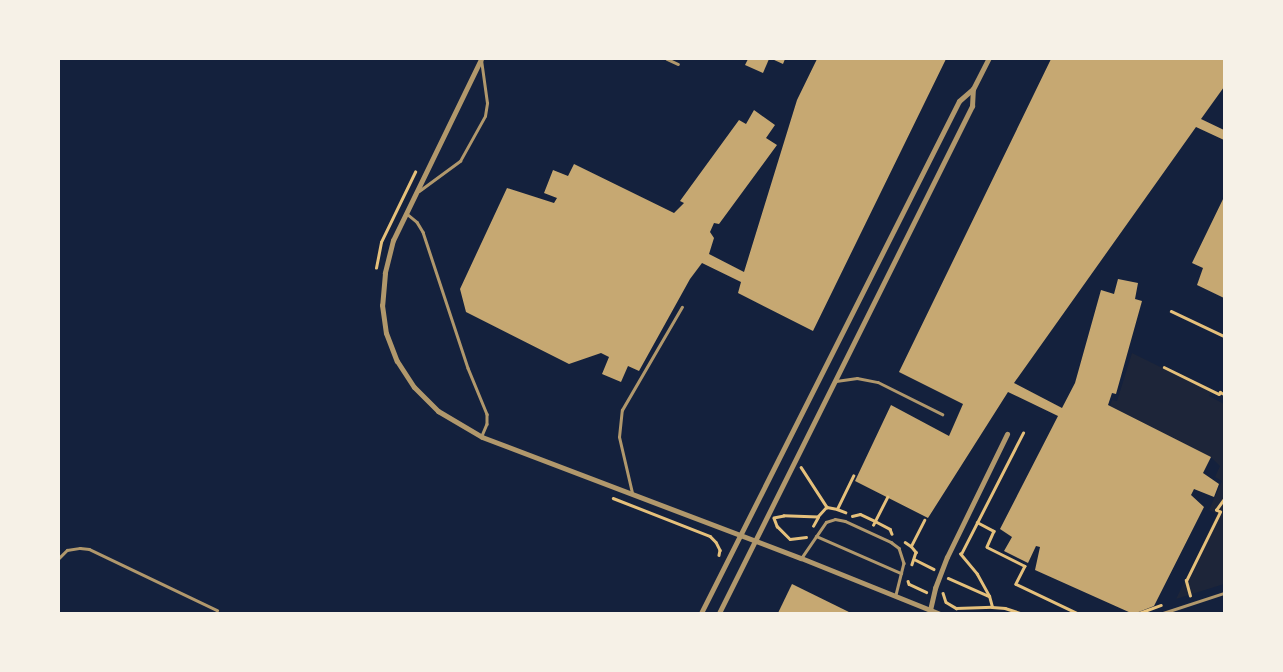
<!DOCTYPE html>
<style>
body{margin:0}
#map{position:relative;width:1283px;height:672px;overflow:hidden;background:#14213d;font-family:"Roboto Serif",serif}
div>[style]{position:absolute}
.green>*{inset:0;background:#1d2539}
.building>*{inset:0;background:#c6a872}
.path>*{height:2.5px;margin:-1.25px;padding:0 1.25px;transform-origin:1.25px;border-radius:1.25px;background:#e5c07b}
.service>*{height:2.5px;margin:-1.25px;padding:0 1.25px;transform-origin:1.25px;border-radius:1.25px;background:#b1986c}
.minor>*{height:5px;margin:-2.5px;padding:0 2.5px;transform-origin:2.5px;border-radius:2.5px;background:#b1986c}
span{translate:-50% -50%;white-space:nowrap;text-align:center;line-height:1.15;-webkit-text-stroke:4px #f6f1e7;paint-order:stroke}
.frame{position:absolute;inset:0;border:60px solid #f6f1e7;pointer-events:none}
</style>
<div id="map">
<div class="green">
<div style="clip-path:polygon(1132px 353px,1211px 392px,1209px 396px,1224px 404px,1224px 584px,1176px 599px,1217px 514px,1209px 510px,1222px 481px,1215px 477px,1220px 466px,1211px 457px,1110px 406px,1112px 400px,1117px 401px)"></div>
</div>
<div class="building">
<div style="clip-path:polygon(748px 59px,769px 59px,763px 73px,745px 65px)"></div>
<div style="clip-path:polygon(772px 59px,785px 59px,783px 64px)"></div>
<div style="clip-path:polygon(817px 59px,946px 59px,813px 331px,738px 293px,741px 282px,702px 263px,690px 279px,639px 371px,628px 366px,621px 382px,602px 374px,609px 357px,601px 353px,569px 364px,466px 312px,460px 289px,507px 188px,554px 203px,557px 198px,544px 193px,553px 170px,568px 176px,574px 164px,674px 213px,684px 203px,680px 201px,739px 120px,746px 124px,754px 110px,775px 125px,766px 138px,777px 145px,719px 224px,714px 223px,710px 232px,714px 238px,709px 254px,744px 272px,797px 100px)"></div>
<div style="clip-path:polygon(1051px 59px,1224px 59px,1224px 87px,1201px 119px,1224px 130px,1224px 140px,1196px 127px,1014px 383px,1062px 408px,1075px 383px,1101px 290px,1114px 294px,1118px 279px,1138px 283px,1135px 299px,1142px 301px,1116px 394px,1112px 393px,1108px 405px,1211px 457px,1203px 473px,1219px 484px,1214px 497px,1194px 489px,1191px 495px,1204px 507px,1154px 606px,1136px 613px,1131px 613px,1035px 570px,1040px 547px,1036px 546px,1028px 563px,1004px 551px,1012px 537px,1000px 529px,1058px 416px,1008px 392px,928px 518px,855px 481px,891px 405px,949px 436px,963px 404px,899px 372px)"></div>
<div style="clip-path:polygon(1224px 197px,1224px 298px,1197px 285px,1203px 268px,1192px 263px)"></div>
<div style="clip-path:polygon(792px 584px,851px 613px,778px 613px)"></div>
</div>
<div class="path">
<div style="left:376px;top:268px;width:26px;rotate:-79deg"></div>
<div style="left:381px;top:242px;width:78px;rotate:-64.1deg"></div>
<div style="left:1171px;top:311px;width:59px;rotate:25.3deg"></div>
<div style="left:1164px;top:367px;width:61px;rotate:26.1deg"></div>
<div style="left:1219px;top:394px;width:2px;rotate:-63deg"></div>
<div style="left:1220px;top:392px;width:4px;rotate:27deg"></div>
<div style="left:801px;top:467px;width:48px;rotate:57deg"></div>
<div style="left:827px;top:507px;width:13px;rotate:132deg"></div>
<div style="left:818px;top:517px;width:34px;rotate:-178deg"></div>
<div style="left:784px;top:516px;width:10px;rotate:169deg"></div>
<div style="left:774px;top:518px;width:9px;rotate:69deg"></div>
<div style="left:777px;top:526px;width:18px;rotate:45deg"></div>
<div style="left:790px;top:539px;width:16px;rotate:-7deg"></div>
<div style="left:613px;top:498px;width:104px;rotate:21.4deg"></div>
<div style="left:710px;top:536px;width:8px;rotate:45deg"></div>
<div style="left:716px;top:542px;width:9px;rotate:63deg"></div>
<div style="left:720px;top:550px;width:5px;rotate:101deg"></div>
<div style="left:827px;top:507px;width:10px;rotate:11deg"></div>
<div style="left:837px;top:509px;width:37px;rotate:-64deg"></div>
<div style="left:837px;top:509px;width:9px;rotate:21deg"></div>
<div style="left:852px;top:516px;width:8px;rotate:-14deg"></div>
<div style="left:860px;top:514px;width:17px;rotate:25deg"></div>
<div style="left:875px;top:521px;width:27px;rotate:-63deg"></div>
<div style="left:977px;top:522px;width:19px;rotate:28deg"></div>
<div style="left:994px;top:531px;width:17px;rotate:114deg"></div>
<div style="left:987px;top:547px;width:42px;rotate:26.6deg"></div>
<div style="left:1025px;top:566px;width:20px;rotate:117deg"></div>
<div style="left:1016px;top:584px;width:68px;rotate:25.4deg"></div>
<div style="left:873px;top:525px;width:4px;rotate:-63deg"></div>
<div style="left:875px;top:521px;width:17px;rotate:28deg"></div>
<div style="left:890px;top:529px;width:5px;rotate:68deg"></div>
<div style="left:813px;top:526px;width:10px;rotate:-61deg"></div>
<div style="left:905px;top:542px;width:7px;rotate:34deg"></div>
<div style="left:911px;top:546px;width:29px;rotate:-63deg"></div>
<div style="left:911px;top:546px;width:8px;rotate:50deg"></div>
<div style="left:916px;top:552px;width:13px;rotate:108deg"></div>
<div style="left:961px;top:554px;width:136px;rotate:-62.9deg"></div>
<div style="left:914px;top:559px;width:22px;rotate:27deg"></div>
<div style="left:948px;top:578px;width:45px;rotate:23.7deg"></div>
<div style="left:989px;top:596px;width:25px;rotate:-119deg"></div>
<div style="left:977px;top:574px;width:26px;rotate:-130deg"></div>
<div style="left:908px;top:581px;width:3px;rotate:72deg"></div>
<div style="left:909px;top:584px;width:19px;rotate:25deg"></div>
<div style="left:943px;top:593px;width:9px;rotate:72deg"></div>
<div style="left:946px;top:602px;width:12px;rotate:31deg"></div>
<div style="left:956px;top:608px;width:36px;rotate:-2deg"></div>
<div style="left:992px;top:607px;width:11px;rotate:-105deg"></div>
<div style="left:1190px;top:596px;width:16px;rotate:-105deg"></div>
<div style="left:1186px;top:581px;width:77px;rotate:-63.8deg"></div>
<div style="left:1220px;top:512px;width:4px;rotate:-153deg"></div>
<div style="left:1216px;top:510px;width:14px;rotate:-54deg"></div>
<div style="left:992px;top:607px;width:13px;rotate:4deg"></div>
<div style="left:1005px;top:608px;width:16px;rotate:18deg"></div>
<div style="left:1139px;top:613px;width:23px;rotate:-20deg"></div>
</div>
<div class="service">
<div style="left:667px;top:59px;width:12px;rotate:24deg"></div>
<div style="left:419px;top:191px;width:51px;rotate:-36.2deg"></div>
<div style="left:460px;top:161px;width:51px;rotate:-60.9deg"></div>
<div style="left:485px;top:116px;width:13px;rotate:-81deg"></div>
<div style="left:487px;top:103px;width:43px;rotate:-97.9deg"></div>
<div style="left:406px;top:213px;width:14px;rotate:39deg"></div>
<div style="left:417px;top:222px;width:12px;rotate:59deg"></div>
<div style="left:423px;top:232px;width:143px;rotate:71.7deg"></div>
<div style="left:468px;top:368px;width:50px;rotate:67.6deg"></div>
<div style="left:487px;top:414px;width:10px;rotate:90deg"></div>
<div style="left:487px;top:424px;width:13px;rotate:113deg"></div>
<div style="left:836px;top:381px;width:21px;rotate:-8deg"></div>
<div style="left:857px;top:378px;width:21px;rotate:11deg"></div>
<div style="left:878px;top:382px;width:72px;rotate:26.6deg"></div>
<div style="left:632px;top:493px;width:57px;rotate:-103.1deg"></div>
<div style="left:619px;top:437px;width:27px;rotate:-84deg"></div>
<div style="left:622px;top:410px;width:119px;rotate:-59.8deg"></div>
<div style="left:816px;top:536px;width:93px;rotate:23.5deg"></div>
<div style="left:802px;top:557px;width:42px;rotate:-55.6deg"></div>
<div style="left:826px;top:522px;width:9px;rotate:-18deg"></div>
<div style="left:835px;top:519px;width:10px;rotate:11deg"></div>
<div style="left:845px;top:521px;width:51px;rotate:24.5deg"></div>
<div style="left:891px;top:542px;width:10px;rotate:37deg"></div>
<div style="left:899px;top:548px;width:16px;rotate:72deg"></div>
<div style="left:904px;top:563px;width:32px;rotate:104deg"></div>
<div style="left:59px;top:558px;width:11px;rotate:-45deg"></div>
<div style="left:67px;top:550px;width:13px;rotate:-9deg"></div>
<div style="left:80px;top:548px;width:9px;rotate:6deg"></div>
<div style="left:89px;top:549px;width:142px;rotate:25.5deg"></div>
<div style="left:1163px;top:613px;width:64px;rotate:-18.2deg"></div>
</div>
<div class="minor">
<div style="left:481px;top:59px;width:201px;rotate:115.9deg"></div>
<div style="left:393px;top:240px;width:34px;rotate:104deg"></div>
<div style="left:385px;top:273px;width:32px;rotate:95deg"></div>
<div style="left:382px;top:305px;width:28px;rotate:82deg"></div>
<div style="left:386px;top:333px;width:30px;rotate:69deg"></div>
<div style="left:397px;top:361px;width:31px;rotate:57deg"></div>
<div style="left:414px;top:387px;width:34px;rotate:45deg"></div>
<div style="left:438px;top:411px;width:51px;rotate:30.6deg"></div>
<div style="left:482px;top:437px;width:341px;rotate:20.8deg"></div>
<div style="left:801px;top:558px;width:148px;rotate:21.9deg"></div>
<div style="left:930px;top:610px;width:23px;rotate:-77deg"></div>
<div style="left:935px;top:588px;width:33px;rotate:-69deg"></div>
<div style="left:947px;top:557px;width:137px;rotate:-64deg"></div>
<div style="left:701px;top:613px;width:573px;rotate:-63.26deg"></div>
<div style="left:959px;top:101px;width:18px;rotate:-41deg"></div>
<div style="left:973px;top:89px;width:34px;rotate:-63deg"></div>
<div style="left:719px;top:613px;width:567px;rotate:-63.48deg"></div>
<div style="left:972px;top:106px;width:17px;rotate:-87deg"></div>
</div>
<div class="frame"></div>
</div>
